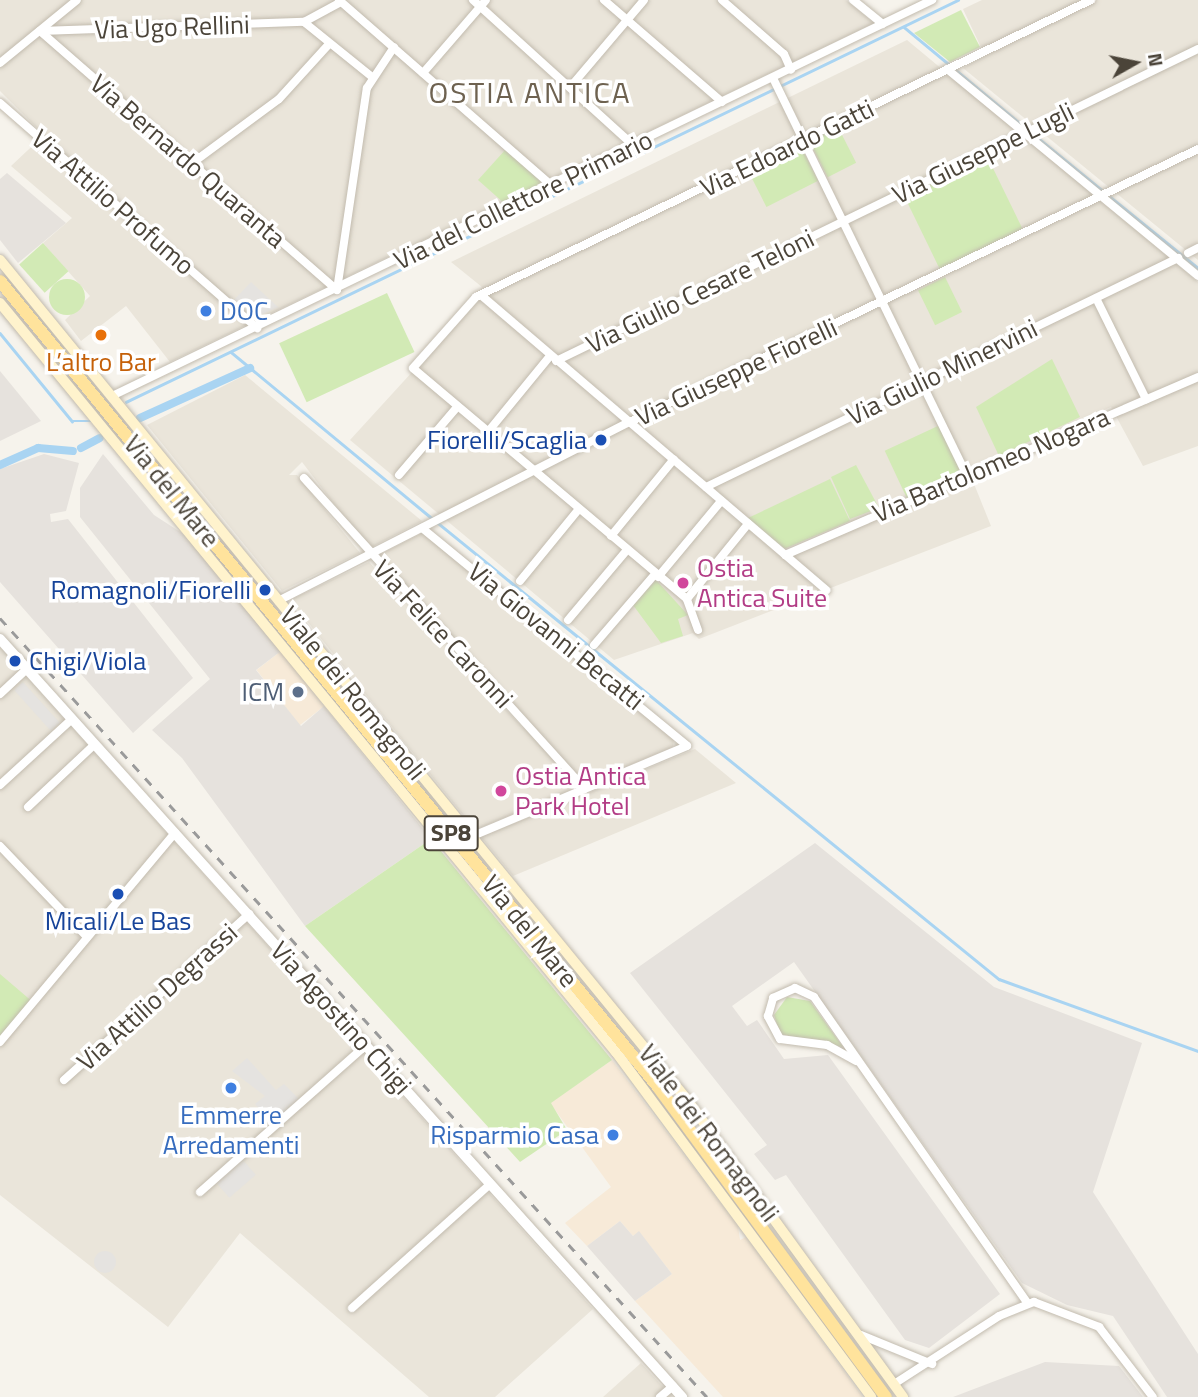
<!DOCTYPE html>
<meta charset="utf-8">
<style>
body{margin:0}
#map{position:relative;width:1198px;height:1397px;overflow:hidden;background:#f6f3ec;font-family:"Titillium Web",sans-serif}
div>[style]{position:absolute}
.residential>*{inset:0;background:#eae5da}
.commercial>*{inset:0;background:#f7ead8;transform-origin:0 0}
.industrial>*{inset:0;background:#e6e2dd}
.green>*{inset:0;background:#d2eab5;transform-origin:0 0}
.round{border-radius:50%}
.parking>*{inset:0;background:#e5e3e0;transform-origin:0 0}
.stream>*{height:2.5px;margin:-1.25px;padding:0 1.25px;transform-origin:1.25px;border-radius:1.25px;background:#a9d4f2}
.canal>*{height:8px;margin:-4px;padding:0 4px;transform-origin:4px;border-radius:4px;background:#a9d4f2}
.roads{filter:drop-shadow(0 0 2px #c2bbae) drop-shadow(0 0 2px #c2bbae)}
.minor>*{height:8px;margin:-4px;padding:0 4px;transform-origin:4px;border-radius:4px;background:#fff}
.tertiary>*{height:10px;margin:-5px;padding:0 5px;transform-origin:5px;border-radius:5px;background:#fff}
.secondary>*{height:10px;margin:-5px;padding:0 5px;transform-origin:5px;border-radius:5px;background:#fff3cd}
.primary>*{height:12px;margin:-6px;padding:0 6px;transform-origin:6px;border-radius:6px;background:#ffe39c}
.rail>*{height:2.5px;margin-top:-1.25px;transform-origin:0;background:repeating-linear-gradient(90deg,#9a9a9a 0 9px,transparent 0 18px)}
.dots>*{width:19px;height:19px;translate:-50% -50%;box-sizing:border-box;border:4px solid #fff;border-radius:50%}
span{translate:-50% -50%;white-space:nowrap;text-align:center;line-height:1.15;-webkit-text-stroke:7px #fff;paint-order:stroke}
.shield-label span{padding:2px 5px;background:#fff;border:2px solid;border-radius:5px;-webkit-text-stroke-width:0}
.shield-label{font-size:24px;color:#4b4439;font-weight:700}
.street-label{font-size:26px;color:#4b4439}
.shop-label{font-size:26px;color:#366cbe}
.left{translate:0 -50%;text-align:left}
.right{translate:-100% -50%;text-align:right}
.food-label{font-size:26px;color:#c56008}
.transit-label{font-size:26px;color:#164399}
.hotel-label{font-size:26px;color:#b23c85}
.service-label{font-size:26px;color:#4e5e75}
.quarter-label{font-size:30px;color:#6e6250;letter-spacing:2px}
.north{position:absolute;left:1100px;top:28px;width:70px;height:70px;-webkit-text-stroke:5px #fff;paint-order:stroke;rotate:81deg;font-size:19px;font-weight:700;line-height:28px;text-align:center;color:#4b4439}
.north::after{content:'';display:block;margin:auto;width:24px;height:32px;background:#4b4439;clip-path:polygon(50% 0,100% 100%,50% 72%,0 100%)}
</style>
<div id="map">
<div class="residential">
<div style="clip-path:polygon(0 0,846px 0,874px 23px,170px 362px,126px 306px,81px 341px,65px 320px,90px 296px,43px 243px,72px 218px,11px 166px,44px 135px,0 91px)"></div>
<div style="clip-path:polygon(982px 0,1198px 0,1198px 260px,963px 68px,985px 56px,963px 9px)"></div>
<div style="clip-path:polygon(907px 40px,1198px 282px,1198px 446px,1143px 466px,1111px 407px,968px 469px,991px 526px,699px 639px,693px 633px,614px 660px,350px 440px,477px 301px,482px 287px,451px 262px)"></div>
<div style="clip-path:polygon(245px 375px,422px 521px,368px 549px,302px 462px,289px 475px,297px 475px,360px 553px,282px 591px,147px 425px)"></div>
<div style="clip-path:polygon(422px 533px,674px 737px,673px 747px,475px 830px,290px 600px,369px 562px,523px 728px,530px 723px,377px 556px)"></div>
<div style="clip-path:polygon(0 647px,593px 1309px,495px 1397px,429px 1397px,240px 1233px,168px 1327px,0 1195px)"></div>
<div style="clip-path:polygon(695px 749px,736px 783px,513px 876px,481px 837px)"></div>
<div style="clip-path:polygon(641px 1363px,672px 1397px,603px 1397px)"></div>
</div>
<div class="commercial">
<div style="left:281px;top:651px;width:70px;height:31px;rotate:52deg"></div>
<div style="clip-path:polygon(612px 1060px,738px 1226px,740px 1240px,746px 1237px,863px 1397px,723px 1397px,635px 1301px,672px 1274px,639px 1232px,633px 1236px,620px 1221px,587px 1246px,565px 1223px,611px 1187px,550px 1103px)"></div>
</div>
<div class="industrial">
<div style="clip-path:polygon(7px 173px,66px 223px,18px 263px,0 240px,0 179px)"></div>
<div style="clip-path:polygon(0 371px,41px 421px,0 441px)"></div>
<div style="clip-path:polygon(44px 454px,79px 463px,66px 511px,50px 514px,51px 522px,68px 519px,193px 678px,133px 733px,0 582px,0 469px)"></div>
<div style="clip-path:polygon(103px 454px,154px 515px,185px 535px,281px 651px,256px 670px,301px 726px,324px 706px,431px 839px,305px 926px,182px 758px,152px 730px,210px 679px,80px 517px,80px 488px)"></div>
<div style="clip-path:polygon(815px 843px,994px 987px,1142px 1043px,1093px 1192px,1198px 1354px,1198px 1397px,1167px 1397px,1113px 1316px,1067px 1305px,1022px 1283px,794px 962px,732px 1006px,747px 1026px,757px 1020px,784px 1059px,828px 1055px,1000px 1294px,929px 1348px,905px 1340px,786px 1175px,775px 1180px,754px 1154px,767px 1145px,630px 973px)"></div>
<div style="clip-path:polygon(620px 1221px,633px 1236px,639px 1231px,672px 1274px,635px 1301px,587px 1246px)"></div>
<div style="clip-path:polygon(1045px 1362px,1119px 1366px,1143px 1397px,953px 1397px)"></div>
</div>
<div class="green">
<div style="clip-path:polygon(961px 10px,980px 47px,950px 62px,914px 33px)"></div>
<div style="left:838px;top:127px;width:40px;height:32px;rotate:63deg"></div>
<div style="left:800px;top:145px;width:40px;height:58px;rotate:63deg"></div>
<div style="clip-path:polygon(506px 149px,540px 180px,540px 187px,505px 204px,478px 180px)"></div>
<div style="left:987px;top:156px;width:81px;height:92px;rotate:64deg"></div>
<div style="left:43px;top:243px;width:38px;height:32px;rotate:48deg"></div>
<div style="left:945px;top:277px;width:39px;height:30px;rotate:64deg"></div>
<div class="round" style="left:49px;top:279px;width:36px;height:36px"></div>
<div style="left:387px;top:293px;width:65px;height:119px;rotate:65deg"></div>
<div style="clip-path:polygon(1052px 359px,1080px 417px,999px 456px,976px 407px)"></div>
<div style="left:940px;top:425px;width:53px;height:61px;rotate:65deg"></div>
<div style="clip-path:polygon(856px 465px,879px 508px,850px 519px,831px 477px)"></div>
<div style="clip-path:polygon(830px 479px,850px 521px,784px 549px,748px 518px)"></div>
<div style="clip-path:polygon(656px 580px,688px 615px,678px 619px,683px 636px,661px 643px,633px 605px)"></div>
<div style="clip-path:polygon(431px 839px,612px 1060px,551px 1103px,567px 1130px,520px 1162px,305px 926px)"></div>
<div style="clip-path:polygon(0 974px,34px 1003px,0 1042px)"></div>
<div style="clip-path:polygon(787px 997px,810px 1001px,843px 1047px,780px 1034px,774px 1015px)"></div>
</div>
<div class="parking">
<div style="clip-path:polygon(251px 282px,278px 307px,252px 319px,232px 302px)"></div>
<div style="left:23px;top:682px;width:55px;height:12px;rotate:48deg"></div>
<div style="clip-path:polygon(247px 1058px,276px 1090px,284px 1084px,299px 1099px,272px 1123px,255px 1104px,265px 1096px,232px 1071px)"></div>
<div style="left:242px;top:1159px;width:21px;height:35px;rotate:49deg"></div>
<div class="round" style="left:94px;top:1251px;width:22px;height:22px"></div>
</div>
<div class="stream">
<div style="left:904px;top:27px;width:160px;rotate:39.7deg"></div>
<div style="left:1032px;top:133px;width:92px;rotate:39.2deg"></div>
<div style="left:1108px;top:195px;width:116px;rotate:39deg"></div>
<div style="left:0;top:333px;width:114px;rotate:50.7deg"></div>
<div style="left:72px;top:421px;width:19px"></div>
<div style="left:231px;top:352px;width:262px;rotate:39.6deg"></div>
<div style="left:126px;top:402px;width:924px;rotate:-25.79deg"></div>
<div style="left:438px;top:523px;width:723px;rotate:39.11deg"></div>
<div style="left:999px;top:979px;width:212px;rotate:19.9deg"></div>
</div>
<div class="canal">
<div style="left:140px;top:418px;width:121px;rotate:-24.4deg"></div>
<div style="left:81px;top:448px;width:21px;rotate:-28deg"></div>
<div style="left:0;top:465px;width:42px;rotate:-24.1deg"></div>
<div style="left:38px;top:448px;width:35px;rotate:5deg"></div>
</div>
<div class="roads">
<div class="minor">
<div style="left:339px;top:0;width:283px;rotate:41.1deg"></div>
<div style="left:473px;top:0;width:217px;rotate:42.2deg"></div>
<div style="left:604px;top:0;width:156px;rotate:40.8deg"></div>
<div style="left:722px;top:0;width:82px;rotate:41.1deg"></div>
<div style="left:784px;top:54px;width:17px;rotate:66deg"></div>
<div style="left:853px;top:0;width:38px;rotate:39deg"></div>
<div style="left:304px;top:22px;width:86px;rotate:38.9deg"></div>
<div style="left:40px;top:31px;width:394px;rotate:41.1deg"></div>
<div style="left:40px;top:31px;width:264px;rotate:-2deg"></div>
<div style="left:304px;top:22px;width:42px;rotate:-28.4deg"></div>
<div style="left:0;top:63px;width:99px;rotate:-39.3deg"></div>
<div style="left:947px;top:69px;width:325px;rotate:39.5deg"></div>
<div style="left:423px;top:73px;width:96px;rotate:-49.2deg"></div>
<div style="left:773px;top:78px;width:442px;rotate:64deg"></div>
<div style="left:572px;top:85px;width:111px;rotate:-49.7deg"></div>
<div style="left:0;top:103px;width:342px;rotate:41.2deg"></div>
<div style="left:191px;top:164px;width:109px;rotate:-36.5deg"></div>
<div style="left:279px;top:99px;width:74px;rotate:-47.7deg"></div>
<div style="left:1188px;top:253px;width:11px;rotate:-27deg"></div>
<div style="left:337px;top:290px;width:204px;rotate:-81.6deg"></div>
<div style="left:367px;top:88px;width:49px;rotate:-56.6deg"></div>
<div style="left:482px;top:296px;width:453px;rotate:40.5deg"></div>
<div style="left:1096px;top:298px;width:113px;rotate:63.7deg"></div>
<div style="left:556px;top:361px;width:714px;rotate:-25.92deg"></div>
<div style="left:112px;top:396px;width:911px;rotate:-25.78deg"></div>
<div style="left:487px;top:433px;width:99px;rotate:-50.7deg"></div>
<div style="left:399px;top:475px;width:89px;rotate:-49.5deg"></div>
<div style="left:304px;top:478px;width:419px;rotate:47.9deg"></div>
<div style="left:706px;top:487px;width:525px;rotate:-25.88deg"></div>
<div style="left:422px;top:528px;width:343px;rotate:39.4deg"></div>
<div style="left:687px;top:746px;width:234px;rotate:157.2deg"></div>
<div style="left:611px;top:536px;width:99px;rotate:-50.7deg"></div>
<div style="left:785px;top:555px;width:450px;rotate:-23.3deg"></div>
<div style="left:658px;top:577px;width:99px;rotate:-50.3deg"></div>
<div style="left:520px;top:581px;width:93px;rotate:-50.7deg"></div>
<div style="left:687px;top:599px;width:97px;rotate:-50.9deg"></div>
<div style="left:278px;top:601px;width:395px;rotate:-27deg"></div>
<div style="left:630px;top:422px;width:630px;rotate:-25.67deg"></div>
<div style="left:568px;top:620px;width:92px;rotate:-49.9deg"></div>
<div style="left:698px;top:630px;width:33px;rotate:-110deg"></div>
<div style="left:687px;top:599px;width:358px;rotate:-139.9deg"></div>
<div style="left:413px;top:368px;width:95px;rotate:-48.4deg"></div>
<div style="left:476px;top:297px;width:683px;rotate:-25.78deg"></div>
<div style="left:594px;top:645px;width:94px;rotate:-49.3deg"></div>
<div style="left:0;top:694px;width:37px;rotate:-43deg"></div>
<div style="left:0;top:785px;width:98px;rotate:-42.5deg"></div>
<div style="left:28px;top:807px;width:91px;rotate:-43.2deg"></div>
<div style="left:0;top:846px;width:126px;rotate:46.3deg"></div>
<div style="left:0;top:1042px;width:273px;rotate:-50.1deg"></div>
<div style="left:856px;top:1061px;width:33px;rotate:-151deg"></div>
<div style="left:827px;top:1045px;width:47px;rotate:-172.7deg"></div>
<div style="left:780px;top:1039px;width:26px;rotate:-118deg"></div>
<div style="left:768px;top:1016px;width:19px;rotate:-74deg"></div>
<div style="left:773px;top:998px;width:24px;rotate:-24deg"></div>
<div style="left:795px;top:988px;width:21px;rotate:25deg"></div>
<div style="left:814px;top:997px;width:372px;rotate:55.1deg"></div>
<div style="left:64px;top:1080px;width:249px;rotate:-41.9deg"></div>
<div style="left:200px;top:1192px;width:222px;rotate:-41.5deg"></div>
<div style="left:352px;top:1308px;width:186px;rotate:-41.9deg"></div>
<div style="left:861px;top:1335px;width:77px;rotate:22.2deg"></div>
<div style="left:894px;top:1384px;width:125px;rotate:-32.9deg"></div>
<div style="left:999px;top:1316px;width:38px;rotate:-22deg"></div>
<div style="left:1034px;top:1302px;width:70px;rotate:21deg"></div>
<div style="left:1099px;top:1327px;width:88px;rotate:52.4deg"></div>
<div style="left:660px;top:1397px;width:17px;rotate:-40deg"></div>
</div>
<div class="tertiary">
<div style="left:0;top:639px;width:1020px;rotate:48.02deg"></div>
</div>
<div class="secondary">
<div style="left:0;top:260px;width:1087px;rotate:50.71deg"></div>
<div style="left:688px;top:1101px;width:366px;rotate:54deg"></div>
<div style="left:0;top:303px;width:970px;rotate:50.57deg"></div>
<div style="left:616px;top:1052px;width:429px;rotate:53.5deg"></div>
</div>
<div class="primary">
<div style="left:0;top:281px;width:1040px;rotate:50.77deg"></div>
<div style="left:658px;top:1087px;width:385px;rotate:53.7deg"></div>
</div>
</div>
<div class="rail">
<div style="left:0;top:618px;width:1052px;rotate:47.77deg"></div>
</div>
<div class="dots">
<div style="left:206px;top:311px;background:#3f7fe0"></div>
<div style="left:101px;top:335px;background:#e8710a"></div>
<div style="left:601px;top:440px;background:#1a4fb4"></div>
<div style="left:683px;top:583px;background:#d1479c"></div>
<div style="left:265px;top:590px;background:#1a4fb4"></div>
<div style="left:15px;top:661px;background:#1a4fb4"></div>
<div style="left:298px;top:692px;background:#5c6f8a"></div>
<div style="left:501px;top:791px;background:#d1479c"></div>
<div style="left:118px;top:894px;background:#1a4fb4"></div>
<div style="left:231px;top:1088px;background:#3f7fe0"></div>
<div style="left:613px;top:1135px;background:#3f7fe0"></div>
</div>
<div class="shield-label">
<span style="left:451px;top:833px">SP8</span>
</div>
<div class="street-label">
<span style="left:172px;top:27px;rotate:-2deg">Via Ugo Rellini</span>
<span style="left:787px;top:148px;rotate:-26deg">Via Edoardo Gatti</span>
<span style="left:983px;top:153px;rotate:-26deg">Via Giuseppe Lugli</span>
<span style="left:188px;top:161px;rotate:41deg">Via Bernardo Quaranta</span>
<span style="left:523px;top:200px;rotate:-26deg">Via del Collettore Primario</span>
<span style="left:113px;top:202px;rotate:41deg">Via Attilio Profumo</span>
<span style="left:700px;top:291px;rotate:-26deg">Via Giulio Cesare Teloni</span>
<span style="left:736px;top:372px;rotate:-25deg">Via Giuseppe Fiorelli</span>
<span style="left:942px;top:372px;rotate:-26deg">Via Giulio Minervini</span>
<span style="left:991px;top:465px;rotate:-23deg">Via Bartolomeo Nogara</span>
<span style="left:172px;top:491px;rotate:51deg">Via del Mare</span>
<span style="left:443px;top:634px;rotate:47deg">Via Felice Caronni</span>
<span style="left:556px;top:636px;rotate:39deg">Via Giovanni Becatti</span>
<span style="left:353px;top:693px;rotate:51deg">Viale dei Romagnoli</span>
<span style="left:530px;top:931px;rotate:51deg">Via del Mare</span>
<span style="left:157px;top:997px;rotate:-42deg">Via Attilio Degrassi</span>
<span style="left:341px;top:1018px;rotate:48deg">Via Agostino Chigi</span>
<span style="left:709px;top:1133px;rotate:53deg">Viale dei Romagnoli</span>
</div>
<div class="shop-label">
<span class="left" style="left:220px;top:311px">DOC</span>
<span style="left:231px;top:1130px">Emmerre<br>Arredamenti</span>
<span class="right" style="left:599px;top:1135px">Risparmio Casa</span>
</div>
<div class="food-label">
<span style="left:101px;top:362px">L’altro Bar</span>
</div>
<div class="transit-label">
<span class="right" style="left:587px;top:440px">Fiorelli/Scaglia</span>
<span class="right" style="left:251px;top:590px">Romagnoli/Fiorelli</span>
<span class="left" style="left:29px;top:661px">Chigi/Viola</span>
<span style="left:118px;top:921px">Micali/Le Bas</span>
</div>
<div class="hotel-label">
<span class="left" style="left:697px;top:583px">Ostia<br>Antica Suite</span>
<span class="left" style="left:515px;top:791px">Ostia Antica<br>Park Hotel</span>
</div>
<div class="service-label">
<span class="right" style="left:284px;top:692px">ICM</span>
</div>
<div class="quarter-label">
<span style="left:530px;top:92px">OSTIA ANTICA</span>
</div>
<div class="north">N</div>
</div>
